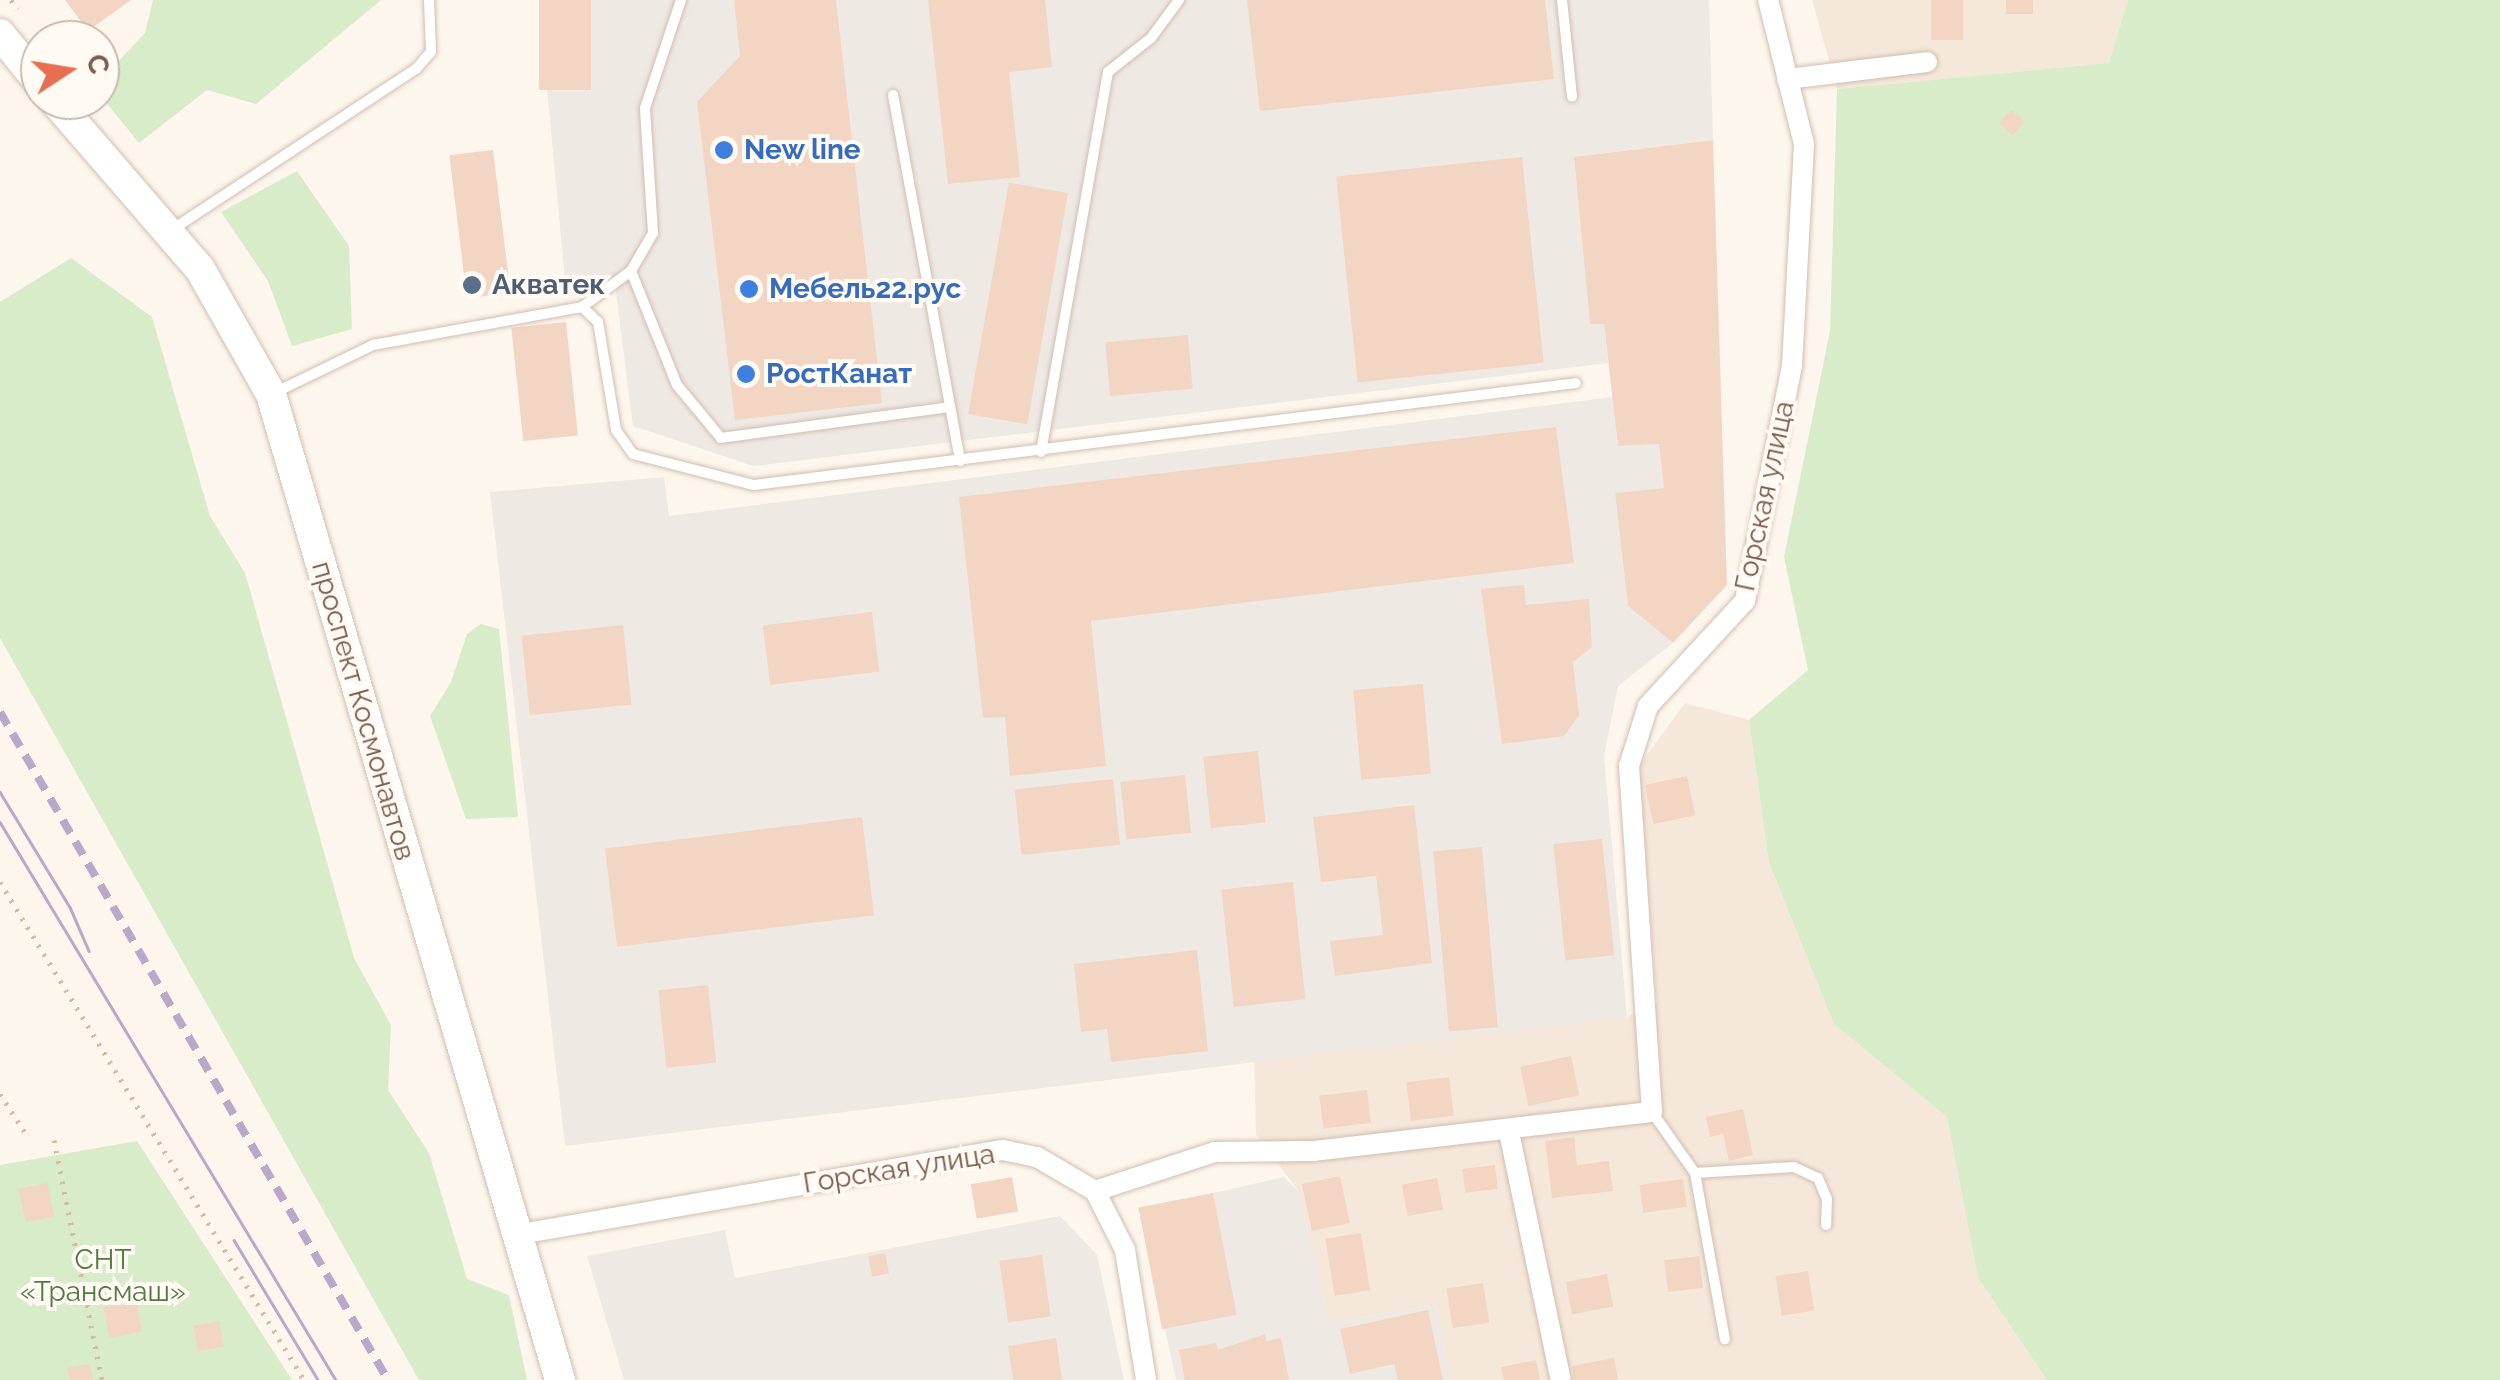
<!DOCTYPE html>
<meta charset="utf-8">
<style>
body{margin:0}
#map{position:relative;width:2500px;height:1380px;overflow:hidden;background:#fdf6ec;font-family:Raleway,sans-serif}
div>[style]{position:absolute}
.residential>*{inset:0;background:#f5e8da}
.industrial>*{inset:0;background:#efe9e4}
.green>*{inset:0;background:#d8ecc9}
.building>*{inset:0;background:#f3d5c3;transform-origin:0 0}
.path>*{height:5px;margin-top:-2.5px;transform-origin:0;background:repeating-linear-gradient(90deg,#d9b8a5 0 2.5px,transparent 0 10.5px)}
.roads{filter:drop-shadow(0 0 2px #d1beb0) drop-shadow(0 0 2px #d1beb0)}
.service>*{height:10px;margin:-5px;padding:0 5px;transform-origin:5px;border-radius:5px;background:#fff}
.minor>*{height:20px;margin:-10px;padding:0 10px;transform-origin:10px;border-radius:10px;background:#fff}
.secondary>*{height:30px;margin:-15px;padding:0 15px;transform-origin:15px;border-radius:15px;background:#fff}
.tram>*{height:2.5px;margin:-1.25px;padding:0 1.25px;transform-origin:1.25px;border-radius:1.25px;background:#b9a8c9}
.rail>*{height:8px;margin-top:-4px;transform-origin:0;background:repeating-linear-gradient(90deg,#b9a8c9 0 15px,transparent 0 25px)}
.dots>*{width:28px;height:28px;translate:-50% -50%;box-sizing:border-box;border:5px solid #fffaf3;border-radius:50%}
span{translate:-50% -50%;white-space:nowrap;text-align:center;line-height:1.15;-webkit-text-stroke:8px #fffaf3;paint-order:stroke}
.shop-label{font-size:28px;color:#366cbe;font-weight:700}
.left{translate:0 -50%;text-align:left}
.service-label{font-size:28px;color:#4e5e75;font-weight:700}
.street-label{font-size:28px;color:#7a5c4d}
.park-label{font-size:28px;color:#537a41}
.north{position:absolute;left:20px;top:20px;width:100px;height:100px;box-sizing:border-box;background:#fffaf3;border:2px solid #cabbb1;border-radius:50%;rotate:78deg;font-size:28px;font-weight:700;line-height:40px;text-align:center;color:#7a5c4d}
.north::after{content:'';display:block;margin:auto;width:35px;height:45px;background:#e76f51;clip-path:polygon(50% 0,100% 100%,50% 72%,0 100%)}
</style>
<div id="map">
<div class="residential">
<div style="clip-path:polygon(1812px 0,2128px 0,2109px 63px,1837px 89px)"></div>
<div style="clip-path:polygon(1685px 703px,1749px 720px,1769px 863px,1834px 1024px,1947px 1117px,1978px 1278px,2047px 1380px,1452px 1380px,1436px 1305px,1328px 1323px,1299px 1192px,1256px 1134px,1254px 1058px,1627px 1017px,1657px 1002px,1639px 766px)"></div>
</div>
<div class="industrial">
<div style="clip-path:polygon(539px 0,1709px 0,1713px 140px,1574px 157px,1590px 323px,1604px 324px,1608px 363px,753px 466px,633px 426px,614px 277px,565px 281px)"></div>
<div style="clip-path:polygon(1613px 397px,1618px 446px,1659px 444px,1664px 488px,1615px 493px,1628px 605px,1673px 643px,1618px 686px,1604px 756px,1627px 1017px,565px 1146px,490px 492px,664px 477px,669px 516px)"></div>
<div style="clip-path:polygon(1284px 1177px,1299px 1192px,1328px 1323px,1436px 1305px,1452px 1380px,1176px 1380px,1139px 1210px)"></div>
<div style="clip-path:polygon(1060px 1216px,1097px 1255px,1124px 1380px,624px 1380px,587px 1256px,725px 1230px,735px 1278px)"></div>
</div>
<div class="green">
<div style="clip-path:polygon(153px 0,381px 0,256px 104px,207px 90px,139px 143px,100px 95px,100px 81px,145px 33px)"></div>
<div style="clip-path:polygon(2128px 0,2500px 0,2500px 1380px,2047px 1380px,1978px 1278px,1947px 1117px,1834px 1024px,1769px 863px,1749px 720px,1808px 670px,1784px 557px,1830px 331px,1837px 89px,2109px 63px)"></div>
<div style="clip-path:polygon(297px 171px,349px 246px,352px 329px,292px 346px,268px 281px,221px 212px)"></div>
<div style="clip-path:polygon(71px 258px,152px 317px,210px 516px,245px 573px,354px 958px,391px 1025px,388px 1090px,429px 1153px,467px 1279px,509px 1295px,527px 1380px,419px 1380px,0 638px,0 302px)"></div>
<div style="clip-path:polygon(481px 624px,499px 629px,518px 817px,466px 819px,430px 716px,451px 682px,467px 634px)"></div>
<div style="clip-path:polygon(137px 1141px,292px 1380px,0 1380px,0 1165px)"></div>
</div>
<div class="building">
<div style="clip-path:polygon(65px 0,131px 0,88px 31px)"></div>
<div style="left:539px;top:0;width:52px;height:90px"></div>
<div style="clip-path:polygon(734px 0,836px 0,882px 403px,735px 420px,697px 102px,740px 56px)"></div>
<div style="clip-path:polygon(928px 0,1045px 0,1052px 67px,1009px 72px,1020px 177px,948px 184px)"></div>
<div style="clip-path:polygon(1247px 0,1545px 0,1554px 79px,1260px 111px)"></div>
<div style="left:1931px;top:0;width:32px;height:40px"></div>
<div style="left:2006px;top:0;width:27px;height:14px"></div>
<div style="left:2011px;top:110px;width:18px;height:18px;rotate:41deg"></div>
<div style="clip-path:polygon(1713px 140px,1727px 585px,1673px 643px,1628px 606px,1615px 493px,1664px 488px,1659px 444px,1618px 446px,1604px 324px,1590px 324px,1574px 157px)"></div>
<div style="left:493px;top:150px;width:144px;height:44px;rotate:83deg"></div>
<div style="left:1522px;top:157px;width:207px;height:187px;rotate:84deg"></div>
<div style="left:1068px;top:193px;width:235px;height:60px;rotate:100deg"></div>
<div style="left:566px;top:322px;width:114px;height:55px;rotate:84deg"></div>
<div style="left:1188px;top:335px;width:54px;height:83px;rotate:85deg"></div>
<div style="clip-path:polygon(1556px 427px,1574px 563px,1091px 621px,1106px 766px,1010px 776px,1005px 717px,983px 718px,959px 497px)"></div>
<div style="clip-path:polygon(1524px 585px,1526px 605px,1589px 599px,1592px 647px,1573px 662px,1579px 716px,1564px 736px,1502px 744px,1481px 589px)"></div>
<div style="left:872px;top:612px;width:60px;height:110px;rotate:83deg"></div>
<div style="left:623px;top:625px;width:80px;height:102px;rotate:84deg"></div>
<div style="left:1423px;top:684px;width:90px;height:70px;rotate:85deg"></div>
<div style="left:1258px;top:751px;width:72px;height:55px;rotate:84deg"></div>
<div style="left:1185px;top:775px;width:58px;height:65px;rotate:84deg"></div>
<div style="left:1687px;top:776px;width:40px;height:43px;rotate:78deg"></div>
<div style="left:1113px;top:779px;width:66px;height:99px;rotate:84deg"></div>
<div style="clip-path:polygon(1414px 805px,1432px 963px,1335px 976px,1330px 941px,1383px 935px,1376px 876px,1321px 882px,1313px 817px)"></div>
<div style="left:862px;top:817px;width:99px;height:259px;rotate:83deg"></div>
<div style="left:1602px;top:839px;width:117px;height:49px;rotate:84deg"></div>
<div style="left:1482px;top:847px;width:181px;height:49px;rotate:85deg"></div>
<div style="left:1293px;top:882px;width:118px;height:72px;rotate:84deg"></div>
<div style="clip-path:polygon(1197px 950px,1208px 1051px,1111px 1062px,1107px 1029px,1081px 1032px,1074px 964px)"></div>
<div style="left:708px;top:985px;width:78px;height:50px;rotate:84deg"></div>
<div style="left:1571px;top:1056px;width:40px;height:52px;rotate:78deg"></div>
<div style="left:1449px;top:1077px;width:39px;height:43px;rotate:83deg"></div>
<div style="left:1367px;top:1090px;width:33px;height:48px;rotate:83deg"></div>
<div style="clip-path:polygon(1743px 1109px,1753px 1155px,1729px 1161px,1723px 1134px,1710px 1137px,1706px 1117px)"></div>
<div style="clip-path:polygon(1574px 1137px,1577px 1165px,1609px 1161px,1613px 1191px,1552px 1198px,1545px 1141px)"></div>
<div style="left:1495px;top:1165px;width:24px;height:33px;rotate:83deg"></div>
<div style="left:1340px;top:1176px;width:48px;height:39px;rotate:78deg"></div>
<div style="left:1012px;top:1177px;width:35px;height:42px;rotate:80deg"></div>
<div style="left:1437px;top:1178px;width:32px;height:36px;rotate:79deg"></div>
<div style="left:1683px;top:1179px;width:28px;height:44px;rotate:82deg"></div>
<div style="left:47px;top:1183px;width:34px;height:29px;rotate:78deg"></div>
<div style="left:1213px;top:1193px;width:124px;height:76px;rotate:79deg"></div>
<div style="left:1361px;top:1233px;width:58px;height:36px;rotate:81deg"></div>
<div style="left:885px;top:1253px;width:21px;height:17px;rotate:79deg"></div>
<div style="left:1042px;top:1255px;width:62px;height:43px;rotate:82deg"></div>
<div style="left:1699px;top:1256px;width:32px;height:35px;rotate:83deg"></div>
<div style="left:1808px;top:1271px;width:40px;height:33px;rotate:81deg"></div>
<div style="left:1607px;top:1274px;width:33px;height:42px;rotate:79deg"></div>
<div style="left:1483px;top:1283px;width:40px;height:37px;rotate:81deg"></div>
<div style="left:136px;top:1301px;width:31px;height:33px;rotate:79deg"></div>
<div style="clip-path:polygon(1428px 1310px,1443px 1380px,1398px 1380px,1394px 1364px,1350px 1374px,1340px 1329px)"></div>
<div style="left:219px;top:1321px;width:26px;height:26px;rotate:79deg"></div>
<div style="clip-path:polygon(1265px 1334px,1266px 1341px,1281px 1338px,1289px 1380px,1185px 1380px,1179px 1350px,1216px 1343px,1218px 1350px)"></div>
<div style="clip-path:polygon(1056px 1338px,1062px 1380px,1013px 1380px,1008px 1346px)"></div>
<div style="clip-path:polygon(1614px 1358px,1618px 1380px,1574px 1380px,1572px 1366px)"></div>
<div style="clip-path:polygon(1536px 1360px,1540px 1380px,1504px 1380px,1501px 1367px)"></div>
<div style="clip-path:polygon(90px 1364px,93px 1380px,70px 1380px,67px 1368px)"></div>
</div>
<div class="path">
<div style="left:11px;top:0;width:11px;rotate:52deg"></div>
<div style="left:0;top:882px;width:583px;rotate:58.6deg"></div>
<div style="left:0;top:1094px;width:51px;rotate:56.9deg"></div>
<div style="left:54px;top:1140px;width:245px;rotate:78.7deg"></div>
</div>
<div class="roads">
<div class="service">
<div style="left:1562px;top:0;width:97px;rotate:84.1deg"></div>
<div style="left:893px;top:95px;width:372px;rotate:79.6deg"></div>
<div style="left:170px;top:231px;width:295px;rotate:-33.4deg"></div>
<div style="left:416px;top:69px;width:23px;rotate:-49deg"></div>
<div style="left:431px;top:52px;width:52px;rotate:-92.2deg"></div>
<div style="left:631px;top:271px;width:123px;rotate:68deg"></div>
<div style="left:677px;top:385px;width:69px;rotate:50.3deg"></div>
<div style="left:721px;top:438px;width:231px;rotate:-7.7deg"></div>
<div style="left:582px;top:307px;width:61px;rotate:-36.3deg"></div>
<div style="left:631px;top:271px;width:44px;rotate:-59.9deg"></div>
<div style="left:653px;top:233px;width:125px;rotate:-93.7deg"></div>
<div style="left:645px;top:108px;width:114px;rotate:-71.6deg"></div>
<div style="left:276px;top:392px;width:108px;rotate:-25.9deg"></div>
<div style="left:373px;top:345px;width:212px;rotate:-10.3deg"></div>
<div style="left:582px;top:307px;width:22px;rotate:43deg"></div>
<div style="left:598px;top:322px;width:109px;rotate:80.5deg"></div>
<div style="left:616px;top:430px;width:29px;rotate:55deg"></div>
<div style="left:633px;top:454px;width:125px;rotate:14.4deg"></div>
<div style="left:754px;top:485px;width:828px;rotate:-7.07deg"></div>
<div style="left:1041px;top:452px;width:386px;rotate:-80deg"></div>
<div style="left:1108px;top:72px;width:55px;rotate:-38.3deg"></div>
<div style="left:1151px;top:38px;width:47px;rotate:-53.6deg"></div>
<div style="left:1652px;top:1112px;width:75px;rotate:54.8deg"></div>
<div style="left:1695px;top:1173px;width:169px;rotate:79.8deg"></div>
<div style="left:1695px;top:1173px;width:99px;rotate:-3.5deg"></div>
<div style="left:1794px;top:1167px;width:26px;rotate:25deg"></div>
<div style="left:1818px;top:1178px;width:23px;rotate:67deg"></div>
<div style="left:1827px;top:1199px;width:26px;rotate:92deg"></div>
</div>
<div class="minor">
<div style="left:1787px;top:79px;width:141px;rotate:-6.9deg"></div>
<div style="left:1509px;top:1132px;width:253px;rotate:78.2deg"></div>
<div style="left:1095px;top:1191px;width:126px;rotate:-18deg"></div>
<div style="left:1215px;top:1152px;width:99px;rotate:-0.6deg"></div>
<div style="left:1314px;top:1151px;width:340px;rotate:-6.6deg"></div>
<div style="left:1652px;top:1112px;width:347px;rotate:-93.8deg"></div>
<div style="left:1629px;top:766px;width:63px;rotate:-72.4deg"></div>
<div style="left:1648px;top:706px;width:143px;rotate:-47.3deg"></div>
<div style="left:1745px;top:601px;width:240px;rotate:-78.7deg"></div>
<div style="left:1792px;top:366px;width:222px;rotate:-86.9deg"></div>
<div style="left:1804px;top:144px;width:148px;rotate:-104deg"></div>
<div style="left:1095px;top:1191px;width:66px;rotate:63deg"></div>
<div style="left:1125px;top:1250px;width:132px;rotate:80.8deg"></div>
<div style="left:515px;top:1235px;width:495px;rotate:-9.9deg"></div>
<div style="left:1003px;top:1150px;width:35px;rotate:12deg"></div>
<div style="left:1037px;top:1157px;width:67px;rotate:30.4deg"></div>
</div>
<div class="secondary">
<div style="left:0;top:34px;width:63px;rotate:50.8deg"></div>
<div style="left:54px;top:100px;width:223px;rotate:49.2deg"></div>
<div style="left:200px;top:269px;width:144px;rotate:60.4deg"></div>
<div style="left:271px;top:394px;width:1027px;rotate:73.66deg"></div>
</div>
</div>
<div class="tram">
<div style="left:0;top:792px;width:135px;rotate:58.7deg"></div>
<div style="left:70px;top:907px;width:48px;rotate:66.6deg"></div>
<div style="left:0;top:822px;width:651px;rotate:58.95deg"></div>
<div style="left:234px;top:1240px;width:163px;rotate:59deg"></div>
</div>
<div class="rail">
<div style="left:0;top:712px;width:773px;rotate:59.85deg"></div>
</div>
<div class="dots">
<div style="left:724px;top:150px;background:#3f7fe0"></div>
<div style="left:472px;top:285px;background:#5c6f8a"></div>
<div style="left:749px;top:289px;background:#3f7fe0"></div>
<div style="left:746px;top:374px;background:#3f7fe0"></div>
</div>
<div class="shop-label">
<span class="left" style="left:744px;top:150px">New line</span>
<span class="left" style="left:769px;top:289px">Мебель22.рус</span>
<span class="left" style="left:766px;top:374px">РостКанат</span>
</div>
<div class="service-label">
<span class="left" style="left:492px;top:285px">Акватек</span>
</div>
<div class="street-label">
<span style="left:1765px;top:496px;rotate:-78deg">Горская улица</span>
<span style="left:363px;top:711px;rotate:74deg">проспект Космонавтов</span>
<span style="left:899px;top:1169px;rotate:-9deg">Горская улица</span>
</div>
<div class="park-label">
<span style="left:103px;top:1276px">СНТ<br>«Трансмаш»</span>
</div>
<div class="north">С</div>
</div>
